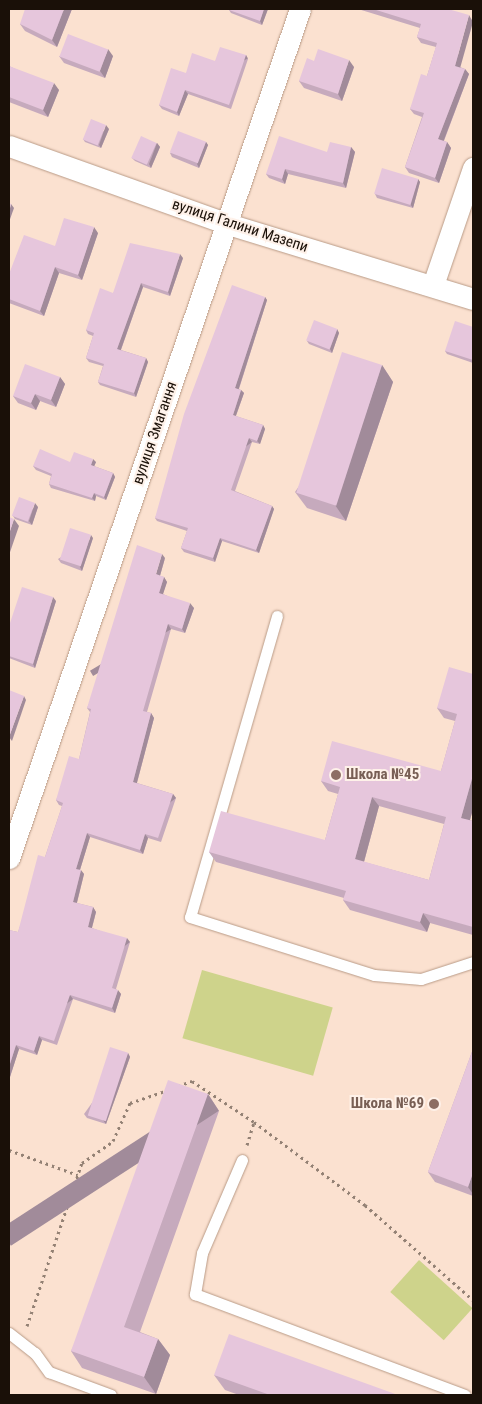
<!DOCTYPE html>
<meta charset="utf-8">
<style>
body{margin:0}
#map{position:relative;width:482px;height:1404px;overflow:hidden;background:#fbe1d0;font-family:"Roboto Condensed",sans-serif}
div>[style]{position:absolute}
.green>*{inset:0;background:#ced38b;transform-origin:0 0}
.path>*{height:3px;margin-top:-1.5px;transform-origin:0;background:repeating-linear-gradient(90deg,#938174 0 2.5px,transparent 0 6.5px)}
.roads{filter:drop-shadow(0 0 1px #b99b87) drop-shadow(0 0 1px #b99b87)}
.lane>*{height:11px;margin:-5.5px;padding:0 5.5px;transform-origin:5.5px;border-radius:5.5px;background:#fff}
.street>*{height:21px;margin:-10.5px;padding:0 10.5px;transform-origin:10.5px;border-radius:10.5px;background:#fff}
.wall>*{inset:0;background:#c6aabd}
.shaded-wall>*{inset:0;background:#a18b9a;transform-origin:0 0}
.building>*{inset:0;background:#e6c6dc;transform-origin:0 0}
.dots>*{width:14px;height:14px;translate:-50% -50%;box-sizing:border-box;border:2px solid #fef1e9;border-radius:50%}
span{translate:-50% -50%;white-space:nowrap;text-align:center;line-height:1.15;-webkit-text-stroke:4px #fef1e9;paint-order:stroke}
.street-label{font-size:15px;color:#1a1008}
.education-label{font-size:15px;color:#785e54;font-weight:700}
.left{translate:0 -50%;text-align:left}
.right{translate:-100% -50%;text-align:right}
.frame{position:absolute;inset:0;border:10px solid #1a1008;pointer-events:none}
</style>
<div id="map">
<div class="green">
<div style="left:202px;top:970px;width:136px;height:71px;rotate:16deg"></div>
<div style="left:419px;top:1260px;width:72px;height:43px;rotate:42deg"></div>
</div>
<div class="path">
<div style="left:178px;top:1086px;width:15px;rotate:-20deg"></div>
<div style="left:192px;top:1081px;width:74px;rotate:33.5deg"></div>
<div style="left:254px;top:1122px;width:139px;rotate:36.8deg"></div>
<div style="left:365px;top:1205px;width:144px;rotate:41.3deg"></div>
<div style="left:247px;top:1145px;width:24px;rotate:-73deg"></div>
<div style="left:9px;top:1150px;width:73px;rotate:19.9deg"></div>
<div style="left:27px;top:1326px;width:172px;rotate:-71.4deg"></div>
<div style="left:82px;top:1163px;width:38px;rotate:-35deg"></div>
<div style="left:113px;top:1141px;width:42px;rotate:-65.9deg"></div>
<div style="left:130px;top:1103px;width:39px;rotate:-19deg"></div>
</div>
<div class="roads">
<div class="lane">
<div style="left:277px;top:616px;width:313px;rotate:106.1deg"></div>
<div style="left:190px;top:917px;width:193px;rotate:17.5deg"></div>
<div style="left:374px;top:975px;width:47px;rotate:4.9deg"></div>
<div style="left:421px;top:979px;width:55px;rotate:-18.1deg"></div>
<div style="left:242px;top:1160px;width:101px;rotate:113.3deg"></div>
<div style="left:202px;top:1253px;width:42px;rotate:99.7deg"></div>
<div style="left:195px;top:1294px;width:288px;rotate:20.5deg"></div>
<div style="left:9px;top:1333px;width:33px;rotate:38deg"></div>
<div style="left:35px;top:1353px;width:24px;rotate:54deg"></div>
<div style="left:49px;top:1372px;width:66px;rotate:20.4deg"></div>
</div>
<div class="street">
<div style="left:9px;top:146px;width:232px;rotate:19.6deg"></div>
<div style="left:228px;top:224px;width:256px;rotate:17deg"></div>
<div style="left:433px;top:285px;width:124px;rotate:-71.1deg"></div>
<div style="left:9px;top:858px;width:897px;rotate:-71.08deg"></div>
</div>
</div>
<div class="wall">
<div style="clip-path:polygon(72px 9px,57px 47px,25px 31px,20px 24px)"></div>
<div style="clip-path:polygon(229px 9px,268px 9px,262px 25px,231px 13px,229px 10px)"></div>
<div style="clip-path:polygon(358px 9px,448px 9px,460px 67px,465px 69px,469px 74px,444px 141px,447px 142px,451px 148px,439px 183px,409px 173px,405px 167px,422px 117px,414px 114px,410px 109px,427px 76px,436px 47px,421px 43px,417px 37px,420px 28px)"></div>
<div style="clip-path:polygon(246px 55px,248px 59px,231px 109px,188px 94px,179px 116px,162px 109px,159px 105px,186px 73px,215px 61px)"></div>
<div style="clip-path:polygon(59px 56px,113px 56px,105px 78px,64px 63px)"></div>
<div style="clip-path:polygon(314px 61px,354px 67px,342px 101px,304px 88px,299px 81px)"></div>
<div style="clip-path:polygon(9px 66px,59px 90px,48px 117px,9px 102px)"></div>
<div style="clip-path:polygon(109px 129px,101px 148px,85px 142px,83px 139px)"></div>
<div style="clip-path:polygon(206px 142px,208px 145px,199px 168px,172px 157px,170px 153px)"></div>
<div style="clip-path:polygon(157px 143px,160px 147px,151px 168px,135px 161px,132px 158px)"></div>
<div style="clip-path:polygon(351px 147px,355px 152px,346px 188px,288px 174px,285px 184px,269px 178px,266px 174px,327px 152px)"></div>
<div style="clip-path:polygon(418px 179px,420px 182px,413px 208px,377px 198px,375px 194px)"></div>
<div style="clip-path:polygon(98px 233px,82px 280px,59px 273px,44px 316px,9px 303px,9px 274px,55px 246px)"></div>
<div style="clip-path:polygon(183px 258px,170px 296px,143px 287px,121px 350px,146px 358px,148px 362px,136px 397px,100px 385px,98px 382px,103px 366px,89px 362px,86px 358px,93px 336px,88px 334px,86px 330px,113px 293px)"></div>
<div style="clip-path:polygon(265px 297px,267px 300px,239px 389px,241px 390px,244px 393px,236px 416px,263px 425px,265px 429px,260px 444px,252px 442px,235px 491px,272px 506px,274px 509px,259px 553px,222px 541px,215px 562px,184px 552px,181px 548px,187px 531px,157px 521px,155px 518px)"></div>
<div style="clip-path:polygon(473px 327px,473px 363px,447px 354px,445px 351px)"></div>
<div style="clip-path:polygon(337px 329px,339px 333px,332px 353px,309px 344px,307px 341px)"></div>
<div style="clip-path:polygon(382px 365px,393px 382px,346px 521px,307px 508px,295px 492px)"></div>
<div style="clip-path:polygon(60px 377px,65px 384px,56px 407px,40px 401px,36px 410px,18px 403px,13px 396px)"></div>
<div style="clip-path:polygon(70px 462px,96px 462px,94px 466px,113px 473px,115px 477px,106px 500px,96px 496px,95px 501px,51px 488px,49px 484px,51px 476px,36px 470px,33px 466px)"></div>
<div style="clip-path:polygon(38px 507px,32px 525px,15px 519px,13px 516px)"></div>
<div style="clip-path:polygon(93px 538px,82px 571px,61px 563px,58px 559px)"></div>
<div style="clip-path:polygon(165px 558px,160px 576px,164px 577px,167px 582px,163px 594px,194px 608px,185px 633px,171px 629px,147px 712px,151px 713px,154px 718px,137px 783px,173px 794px,176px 798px,161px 842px,148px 838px,143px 854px,90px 837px,80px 870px,84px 874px,77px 903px,93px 907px,96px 912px,92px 928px,130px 942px,116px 989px,121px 994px,115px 1013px,73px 999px,57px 1045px,42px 1040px,37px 1055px,19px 1049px,9px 1080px,9px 930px,18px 932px,45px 857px,62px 806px,59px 805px,56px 800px,79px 759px,90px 712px,87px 708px)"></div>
<div style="clip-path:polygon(56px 601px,35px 668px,9px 658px,9px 626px)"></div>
<div style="clip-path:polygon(evenodd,473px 674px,473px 809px,470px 820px,473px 821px,473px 935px,430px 923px,427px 932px,350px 910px,343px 900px,344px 898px,216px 862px,209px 852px,325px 840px,338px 794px,328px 791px,321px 781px,441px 771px,455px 721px,444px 718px,437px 708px,473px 674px,379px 806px,444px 824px,429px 880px,364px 862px,379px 806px)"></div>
<div style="clip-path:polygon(473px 1049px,473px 1196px,435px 1182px,428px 1172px)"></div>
<div style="clip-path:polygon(128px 1053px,130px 1057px,106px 1124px,87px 1118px,84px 1114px)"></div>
<div style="clip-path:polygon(208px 1094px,219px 1111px,140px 1332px,158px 1339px,170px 1355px,156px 1394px,82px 1368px,71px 1351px)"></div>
<div style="clip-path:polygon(214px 1375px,398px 1395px,239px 1395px,225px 1390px)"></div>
</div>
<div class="shaded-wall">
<div style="clip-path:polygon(64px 9px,72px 9px,57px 47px,52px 40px)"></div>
<div style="clip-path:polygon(264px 9px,268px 9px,262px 25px,260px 21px)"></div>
<div style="clip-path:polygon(469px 15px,473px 22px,459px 72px,455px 66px)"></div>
<div style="clip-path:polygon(108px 49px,113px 56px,105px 78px,100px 71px)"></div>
<div style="left:246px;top:55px;width:4px;height:53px;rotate:63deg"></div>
<div style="clip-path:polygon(349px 60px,354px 67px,342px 101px,338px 94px)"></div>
<div style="clip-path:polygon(465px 69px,469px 74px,442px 145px,438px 139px)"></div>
<div style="clip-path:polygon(54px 83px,59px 90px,48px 117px,43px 110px)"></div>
<div style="clip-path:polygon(185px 90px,188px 94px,179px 116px,177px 112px)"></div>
<div style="clip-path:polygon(106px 125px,109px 129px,101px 148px,99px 145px)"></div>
<div style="clip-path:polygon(206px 142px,208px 145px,199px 168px,197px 164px)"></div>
<div style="clip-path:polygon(447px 142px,451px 148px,439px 183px,435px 178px)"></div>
<div style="clip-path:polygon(157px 143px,160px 147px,151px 168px,149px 164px)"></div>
<div style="clip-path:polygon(351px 147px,355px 152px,346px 188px,343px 183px)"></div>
<div style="clip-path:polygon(285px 169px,288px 174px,285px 184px,282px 179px)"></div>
<div style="clip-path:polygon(418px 179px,420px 182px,413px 208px,410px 204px)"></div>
<div style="clip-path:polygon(11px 204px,14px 208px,9px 222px,9px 212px)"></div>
<div style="clip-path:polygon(94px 227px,98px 233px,82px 280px,78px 275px)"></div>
<div style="clip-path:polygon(180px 254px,183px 258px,170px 296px,168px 292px)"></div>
<div style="clip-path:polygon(55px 267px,59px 273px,44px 316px,40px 311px)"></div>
<div style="clip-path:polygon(141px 283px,143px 287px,120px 352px,117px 349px)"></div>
<div style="clip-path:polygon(265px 297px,267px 300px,238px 391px,235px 388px)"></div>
<div style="clip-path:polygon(337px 329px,339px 333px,332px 353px,330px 349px)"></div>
<div style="clip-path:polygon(146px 358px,148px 362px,136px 397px,134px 393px)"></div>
<div style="clip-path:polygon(382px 365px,393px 382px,346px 521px,335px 505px)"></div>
<div style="clip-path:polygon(60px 377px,65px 384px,56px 407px,51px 400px)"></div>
<div style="clip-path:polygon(241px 390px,244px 393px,235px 418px,233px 415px)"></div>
<div style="clip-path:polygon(35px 394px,40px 401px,36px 410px,31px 403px)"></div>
<div style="clip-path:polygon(263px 425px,265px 429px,260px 444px,257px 441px)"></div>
<div style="left:249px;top:438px;width:5px;height:55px;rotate:53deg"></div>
<div style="clip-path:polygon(93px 459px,96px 462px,93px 469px,91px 465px)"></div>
<div style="clip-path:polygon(113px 473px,115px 477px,106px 500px,104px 497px)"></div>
<div style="clip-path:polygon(94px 493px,96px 496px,95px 501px,92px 498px)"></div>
<div style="clip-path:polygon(35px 503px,38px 507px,32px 525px,29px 521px)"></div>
<div style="clip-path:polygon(272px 506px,274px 509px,259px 553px,256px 550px)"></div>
<div style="clip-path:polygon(14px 519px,19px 526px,9px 555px,9px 534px)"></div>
<div style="clip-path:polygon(91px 535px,93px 538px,82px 571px,80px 567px)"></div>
<div style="clip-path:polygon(220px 538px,222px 541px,215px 562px,213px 558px)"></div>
<div style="clip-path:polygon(162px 554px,165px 558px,159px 579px,156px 574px)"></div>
<div style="clip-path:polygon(164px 577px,167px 582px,162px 597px,159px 593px)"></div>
<div style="clip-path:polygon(53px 597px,56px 601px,35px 668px,33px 664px)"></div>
<div style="clip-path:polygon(190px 603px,194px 608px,185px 633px,182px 629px)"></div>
<div style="left:168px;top:624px;width:6px;height:91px;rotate:59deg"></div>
<div style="clip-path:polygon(24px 696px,26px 700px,12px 741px,9px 737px)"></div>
<div style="clip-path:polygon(151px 713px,154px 718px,136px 786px,133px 782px)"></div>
<div style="clip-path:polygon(473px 775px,473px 809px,468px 827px,461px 818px)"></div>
<div style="left:173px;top:794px;width:5px;height:46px;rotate:53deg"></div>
<div style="clip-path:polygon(372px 797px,379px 806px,362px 869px,355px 859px)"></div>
<div style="clip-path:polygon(87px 833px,90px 837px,79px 873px,76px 869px)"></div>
<div style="clip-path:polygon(145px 834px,148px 838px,143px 854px,140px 850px)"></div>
<div style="clip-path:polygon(81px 870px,84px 874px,76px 906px,73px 902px)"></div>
<div style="clip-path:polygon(93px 907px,96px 912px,91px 931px,88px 927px)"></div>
<div style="clip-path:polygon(423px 913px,430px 923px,427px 932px,420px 922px)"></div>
<div style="left:127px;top:938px;width:5px;height:52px;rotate:53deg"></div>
<div style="clip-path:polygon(118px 990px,121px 994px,115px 1013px,112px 1008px)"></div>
<div style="left:70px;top:995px;width:5px;height:49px;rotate:53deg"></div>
<div style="clip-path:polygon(39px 1036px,42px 1040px,37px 1055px,34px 1051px)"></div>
<div style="clip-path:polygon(16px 1045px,19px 1049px,9px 1080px,9px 1067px)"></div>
<div style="clip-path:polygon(128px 1053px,130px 1057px,106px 1124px,103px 1120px)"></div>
<div style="left:208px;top:1094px;width:20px;height:248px;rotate:57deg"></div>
<div style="clip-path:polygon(473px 1173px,473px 1194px,468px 1187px)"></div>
<div style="clip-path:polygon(158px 1339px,170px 1355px,156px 1394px,144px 1377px)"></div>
</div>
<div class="building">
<div style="clip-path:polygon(25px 9px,64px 9px,52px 40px,20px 24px)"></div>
<div style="clip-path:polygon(229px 9px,264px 9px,260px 21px,229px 10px)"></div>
<div style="clip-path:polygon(373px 9px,448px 9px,469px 15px,455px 66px,465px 69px,438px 139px,447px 142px,435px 178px,405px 167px,424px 113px,410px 109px,421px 74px,427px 76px,437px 43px,417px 37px,421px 24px)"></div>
<div style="left:68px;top:34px;width:43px;height:24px;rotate:21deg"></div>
<div style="clip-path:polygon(220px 47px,246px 55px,229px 105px,185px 90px,177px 112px,159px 105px,171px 68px,186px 73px,192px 53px,215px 61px)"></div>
<div style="clip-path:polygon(318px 49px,349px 60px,338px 94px,299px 81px,307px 58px,314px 61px)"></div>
<div style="clip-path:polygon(9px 66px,54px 83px,43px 110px,9px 97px)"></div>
<div style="left:91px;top:119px;width:16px;height:22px;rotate:22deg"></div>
<div style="left:178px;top:131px;width:30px;height:23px;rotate:21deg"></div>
<div style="left:141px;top:136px;width:17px;height:24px;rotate:24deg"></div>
<div style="clip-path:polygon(279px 136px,327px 152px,330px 142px,351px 147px,343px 183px,285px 169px,282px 179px,266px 174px)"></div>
<div style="left:382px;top:168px;width:38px;height:27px;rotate:17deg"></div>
<div style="clip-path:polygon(9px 203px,11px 204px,9px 212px)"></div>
<div style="clip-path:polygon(64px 218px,94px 227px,78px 275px,55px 267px,40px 311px,9px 299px,9px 274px,24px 235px,55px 246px)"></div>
<div style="clip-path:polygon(130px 243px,180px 254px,168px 292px,141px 283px,117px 349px,146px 358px,134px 393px,98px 382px,104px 364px,86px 358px,94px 333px,86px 330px,100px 288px,113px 293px)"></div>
<div style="clip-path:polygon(232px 285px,265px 297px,235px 388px,241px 390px,233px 415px,263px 425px,257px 441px,249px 438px,231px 490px,272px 506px,256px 550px,220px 538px,213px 558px,181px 548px,188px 528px,155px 518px,184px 414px)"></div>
<div style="left:314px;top:320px;width:25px;height:22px;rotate:21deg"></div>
<div style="clip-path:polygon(455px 321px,473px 327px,473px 360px,445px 351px)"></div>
<div style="left:342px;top:352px;width:42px;height:148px;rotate:18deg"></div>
<div style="clip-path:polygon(25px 364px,60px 377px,51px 400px,35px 394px,31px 403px,13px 396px)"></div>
<div style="clip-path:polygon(40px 449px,70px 462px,74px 452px,93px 459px,91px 465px,113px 473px,104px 497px,94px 493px,92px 498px,49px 484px,52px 474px,33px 466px)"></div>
<div style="left:19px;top:497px;width:17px;height:20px;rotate:21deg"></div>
<div style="clip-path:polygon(9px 517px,14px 519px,9px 534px)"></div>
<div style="left:70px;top:528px;width:22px;height:33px;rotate:18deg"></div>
<div style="clip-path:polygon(137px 545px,162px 554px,156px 574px,164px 577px,159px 593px,190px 603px,182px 629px,168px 624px,143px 711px,151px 713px,133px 782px,173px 794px,158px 838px,145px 834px,140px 850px,87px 833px,76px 869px,81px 870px,73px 902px,93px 907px,88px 927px,127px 938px,112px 988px,118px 990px,112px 1008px,70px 995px,54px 1041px,39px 1036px,34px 1051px,16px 1045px,9px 1067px,9px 930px,18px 932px,38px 855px,45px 857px,63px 803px,56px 800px,69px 756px,79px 759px,91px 709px,87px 708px)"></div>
<div style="clip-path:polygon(22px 587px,53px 597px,33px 664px,9px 656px,9px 626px)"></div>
<div style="clip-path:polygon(evenodd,449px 667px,473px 674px,473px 775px,461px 818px,473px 821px,473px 927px,423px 913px,420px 922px,343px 900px,346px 891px,209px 852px,221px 811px,325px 840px,340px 787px,321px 781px,332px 741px,441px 771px,457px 714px,437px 708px,449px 667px,372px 797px,446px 817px,429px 880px,355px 859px,372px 797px)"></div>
<div style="clip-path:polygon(9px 690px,24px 696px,9px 737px)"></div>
<div style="left:110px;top:1047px;width:19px;height:72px;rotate:18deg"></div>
<div style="clip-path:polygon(473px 1049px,473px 1173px,468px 1187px,428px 1172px)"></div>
<div style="clip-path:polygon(168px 1080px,208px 1094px,124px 1327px,158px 1339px,144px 1377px,71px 1351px)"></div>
<div style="clip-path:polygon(229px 1334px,398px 1395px,270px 1395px,214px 1375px)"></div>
</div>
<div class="dots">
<div style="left:336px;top:775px;background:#8d6e63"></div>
<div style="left:434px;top:1104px;background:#8d6e63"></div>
</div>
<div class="street-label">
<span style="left:240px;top:226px;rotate:18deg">вулиця Галини Мазепи</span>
<span style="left:155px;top:433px;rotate:-71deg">вулиця Змагання</span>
</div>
<div class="education-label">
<span class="left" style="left:346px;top:775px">Школа №45</span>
<span class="right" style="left:424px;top:1104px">Школа №69</span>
</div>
<div class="frame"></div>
</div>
